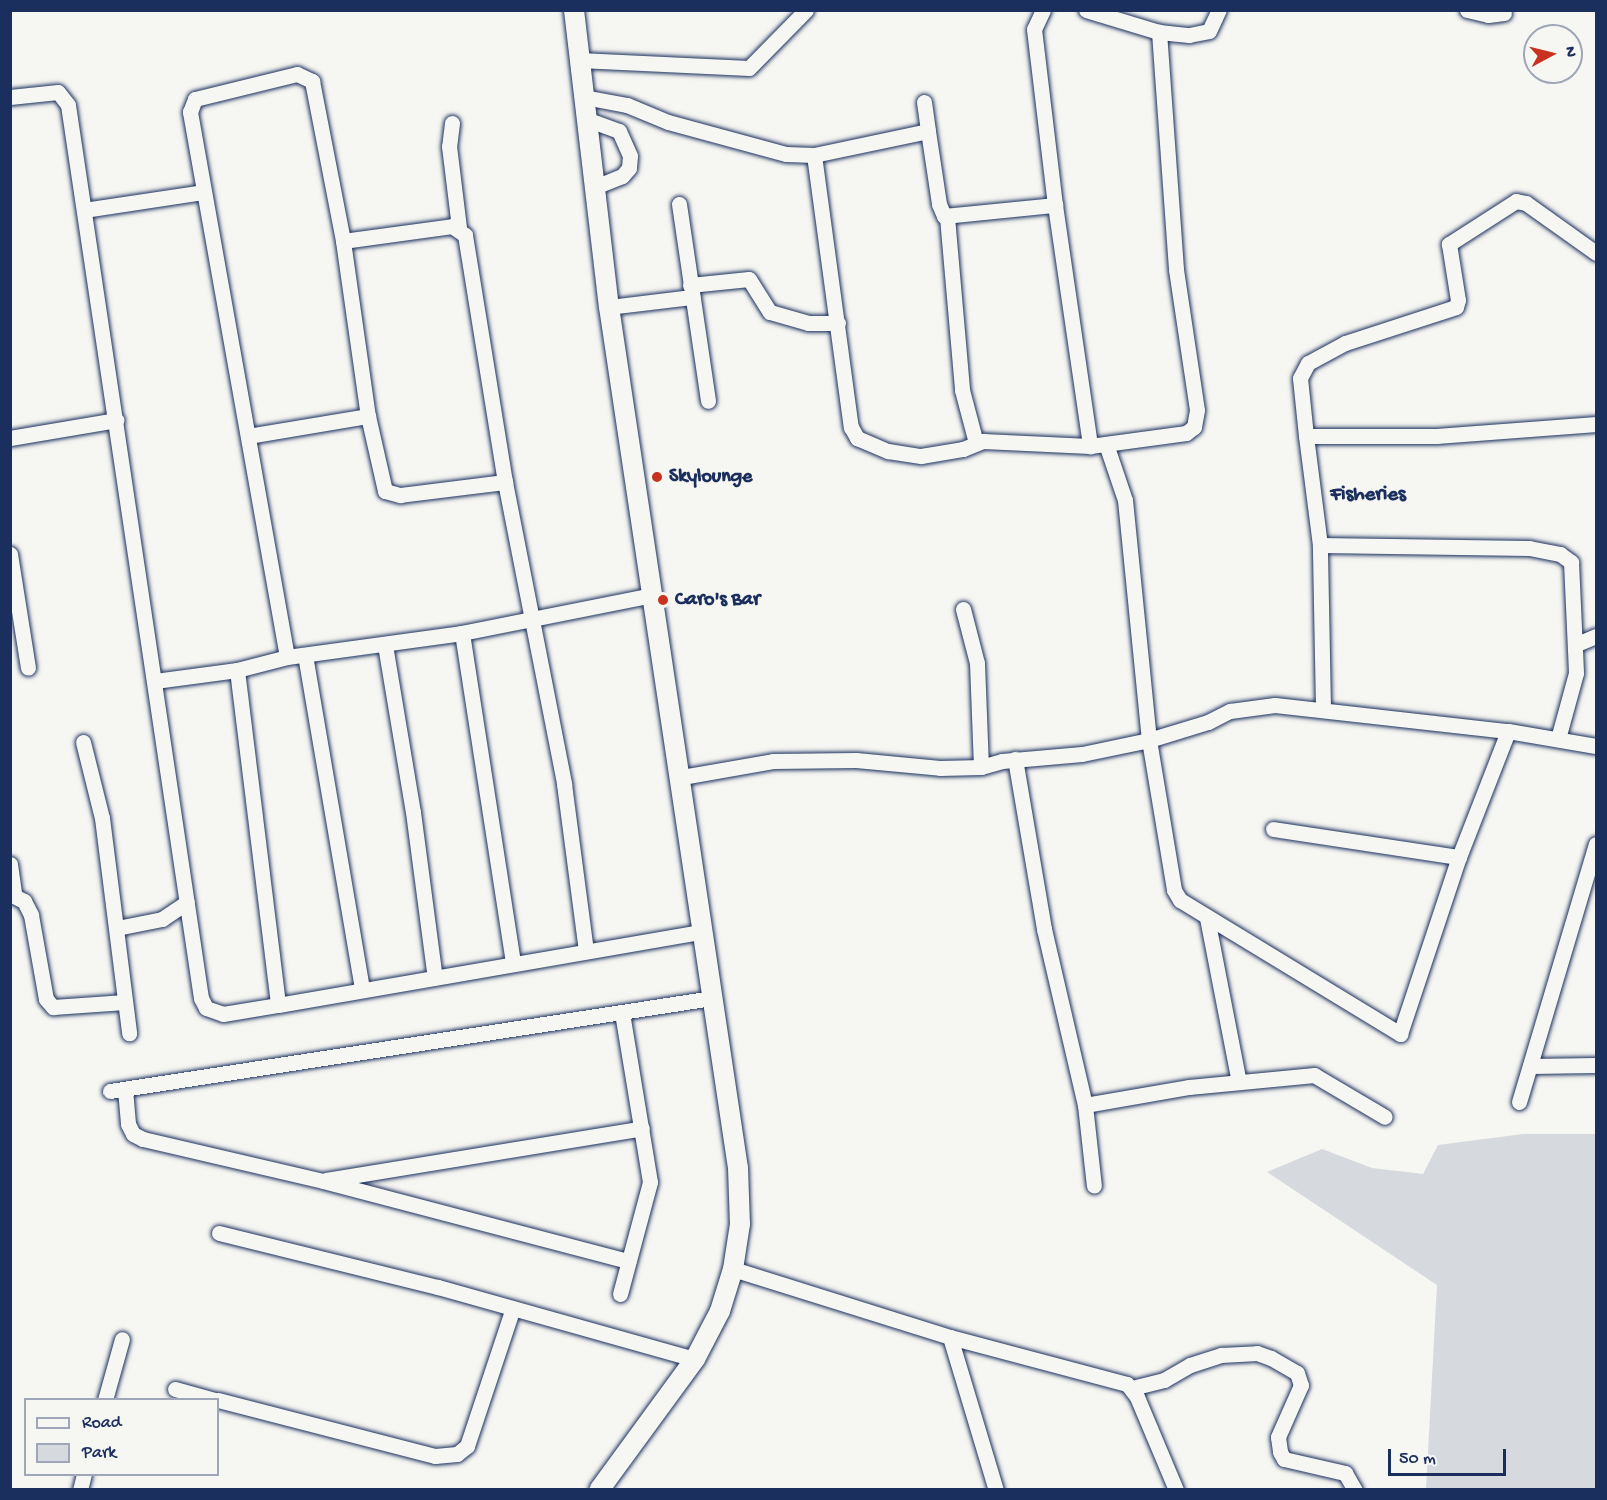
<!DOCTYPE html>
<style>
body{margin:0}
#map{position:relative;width:1607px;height:1500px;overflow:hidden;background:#f6f6f2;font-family:"Gochi Hand",sans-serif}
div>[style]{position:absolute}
.green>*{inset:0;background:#d6d9dd}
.roads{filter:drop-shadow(0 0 2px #1b2f5e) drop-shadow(0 0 2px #1b2f5e)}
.minor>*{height:15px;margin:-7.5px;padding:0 7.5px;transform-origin:7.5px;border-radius:7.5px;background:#f6f6f2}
.major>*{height:20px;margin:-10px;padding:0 10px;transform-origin:10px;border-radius:10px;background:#f6f6f2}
.dots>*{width:16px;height:16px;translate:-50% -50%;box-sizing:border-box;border:3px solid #f6f6f2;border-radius:50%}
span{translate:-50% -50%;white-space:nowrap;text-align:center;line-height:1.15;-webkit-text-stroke:6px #f6f6f2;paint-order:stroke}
.poi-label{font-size:20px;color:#1b2f5e;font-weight:700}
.left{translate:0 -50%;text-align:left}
.neighbourhood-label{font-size:21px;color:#1b2f5e;font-weight:700}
.frame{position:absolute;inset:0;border:12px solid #1b2f5e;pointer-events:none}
.legend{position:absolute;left:24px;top:1398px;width:195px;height:78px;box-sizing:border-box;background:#f6f6f2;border:2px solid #9ea6b7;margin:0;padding:8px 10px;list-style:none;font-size:18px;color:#1b2f5e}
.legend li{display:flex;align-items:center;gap:12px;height:30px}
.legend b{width:30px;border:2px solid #9ea6b7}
.north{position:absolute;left:1523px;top:24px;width:60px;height:60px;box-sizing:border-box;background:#f6f6f2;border:2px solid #9ea6b7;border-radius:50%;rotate:83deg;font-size:16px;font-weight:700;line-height:24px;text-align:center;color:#1b2f5e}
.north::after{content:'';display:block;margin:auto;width:21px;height:27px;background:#c8321e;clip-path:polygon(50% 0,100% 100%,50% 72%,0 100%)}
.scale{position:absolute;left:1388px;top:1449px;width:118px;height:27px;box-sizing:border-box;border:3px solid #1b2f5e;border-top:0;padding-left:8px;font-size:18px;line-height:21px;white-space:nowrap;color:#1b2f5e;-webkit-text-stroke:4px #f6f6f2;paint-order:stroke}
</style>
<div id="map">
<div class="green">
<div style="clip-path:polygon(1523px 1134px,1596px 1134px,1596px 1489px,1426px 1489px,1437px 1285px,1267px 1172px,1322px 1149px,1372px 1168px,1423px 1174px,1438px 1145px)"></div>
</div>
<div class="roads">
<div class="minor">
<div style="left:1043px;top:10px;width:21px;rotate:115deg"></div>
<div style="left:1034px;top:29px;width:177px;rotate:83.2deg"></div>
<div style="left:1086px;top:10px;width:76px;rotate:16.8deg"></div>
<div style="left:1159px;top:32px;width:30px;rotate:6deg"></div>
<div style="left:1189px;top:35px;width:20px;rotate:-11deg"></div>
<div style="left:1209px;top:31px;width:23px;rotate:-65deg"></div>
<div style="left:1467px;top:10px;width:22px;rotate:13deg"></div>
<div style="left:1488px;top:15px;width:16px;rotate:-7deg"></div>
<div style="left:579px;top:60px;width:170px;rotate:2.7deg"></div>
<div style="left:749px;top:68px;width:81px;rotate:-45.5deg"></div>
<div style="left:10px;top:97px;width:48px;rotate:-5.9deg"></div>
<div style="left:58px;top:92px;width:16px;rotate:52deg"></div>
<div style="left:68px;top:105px;width:903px;rotate:81.53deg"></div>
<div style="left:201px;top:998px;width:11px;rotate:63deg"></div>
<div style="left:206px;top:1008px;width:18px;rotate:19deg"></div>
<div style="left:223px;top:1014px;width:56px;rotate:-9.3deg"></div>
<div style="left:278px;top:1005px;width:429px;rotate:-9.8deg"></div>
<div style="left:584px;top:97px;width:44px;rotate:10.5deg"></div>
<div style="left:627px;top:105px;width:44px;rotate:22.5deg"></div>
<div style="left:668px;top:122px;width:122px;rotate:15.2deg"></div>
<div style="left:786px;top:154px;width:28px;rotate:2deg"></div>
<div style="left:814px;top:155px;width:116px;rotate:-11.9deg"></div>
<div style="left:928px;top:131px;width:74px;rotate:81.4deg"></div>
<div style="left:939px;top:204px;width:13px;rotate:67deg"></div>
<div style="left:944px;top:216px;width:112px;rotate:-5.7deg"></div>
<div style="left:1055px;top:205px;width:244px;rotate:81.7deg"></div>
<div style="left:924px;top:102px;width:29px;rotate:82deg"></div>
<div style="left:586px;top:119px;width:35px;rotate:20deg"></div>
<div style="left:619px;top:131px;width:27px;rotate:66deg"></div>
<div style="left:630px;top:156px;width:12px;rotate:95deg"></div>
<div style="left:629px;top:168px;width:11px;rotate:131deg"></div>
<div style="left:622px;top:176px;width:29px;rotate:158deg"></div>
<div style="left:452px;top:123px;width:23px;rotate:97deg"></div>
<div style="left:449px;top:146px;width:83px;rotate:83deg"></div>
<div style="left:814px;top:155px;width:275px;rotate:82.3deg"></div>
<div style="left:851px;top:427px;width:13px;rotate:61deg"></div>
<div style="left:857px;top:438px;width:34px;rotate:23deg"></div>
<div style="left:888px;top:451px;width:33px;rotate:9deg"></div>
<div style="left:921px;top:456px;width:43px;rotate:-9.5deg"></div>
<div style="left:963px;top:449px;width:22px;rotate:-22deg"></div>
<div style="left:983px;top:441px;width:107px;rotate:2.7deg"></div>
<div style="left:1090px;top:446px;width:97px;rotate:-7.7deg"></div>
<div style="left:1186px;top:433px;width:10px;rotate:-37deg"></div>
<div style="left:1194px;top:427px;width:17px;rotate:-80deg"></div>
<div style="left:1197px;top:410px;width:143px;rotate:-98.5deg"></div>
<div style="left:1176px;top:269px;width:238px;rotate:-94.1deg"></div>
<div style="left:679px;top:204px;width:199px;rotate:81.6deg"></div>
<div style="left:84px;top:210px;width:120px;rotate:-8.6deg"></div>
<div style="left:947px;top:217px;width:174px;rotate:85deg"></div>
<div style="left:962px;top:390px;width:55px;rotate:75.2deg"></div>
<div style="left:343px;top:241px;width:110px;rotate:-7.8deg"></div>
<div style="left:452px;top:226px;width:16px;rotate:35deg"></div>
<div style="left:465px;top:235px;width:250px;rotate:80.8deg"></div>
<div style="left:505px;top:482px;width:308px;rotate:78.9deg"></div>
<div style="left:564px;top:784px;width:167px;rotate:82.5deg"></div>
<div style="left:1596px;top:253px;width:86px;rotate:-144.5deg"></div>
<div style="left:1526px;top:203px;width:10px;rotate:-169deg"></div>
<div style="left:1516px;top:201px;width:80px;rotate:147.3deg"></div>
<div style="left:1449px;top:244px;width:57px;rotate:80.9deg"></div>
<div style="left:1458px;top:300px;width:7px;rotate:106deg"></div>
<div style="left:1456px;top:307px;width:117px;rotate:162deg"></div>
<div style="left:1345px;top:343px;width:42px;rotate:151.6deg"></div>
<div style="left:1308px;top:363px;width:17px;rotate:118deg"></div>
<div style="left:1300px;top:378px;width:58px;rotate:84.1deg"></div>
<div style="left:1306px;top:436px;width:131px"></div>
<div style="left:1437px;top:436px;width:159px;rotate:-4.3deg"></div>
<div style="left:690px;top:285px;width:59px;rotate:-5.8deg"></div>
<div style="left:749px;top:279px;width:39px;rotate:58deg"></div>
<div style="left:770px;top:312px;width:40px;rotate:16deg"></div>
<div style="left:808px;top:323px;width:30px"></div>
<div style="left:609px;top:307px;width:84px;rotate:-6.9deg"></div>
<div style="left:248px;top:436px;width:122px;rotate:-9.5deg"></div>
<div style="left:1306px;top:436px;width:110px;rotate:82.7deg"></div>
<div style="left:10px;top:438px;width:108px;rotate:-9.6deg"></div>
<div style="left:1106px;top:444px;width:59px;rotate:71.3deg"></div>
<div style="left:1125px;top:500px;width:241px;rotate:84.3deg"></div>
<div style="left:1149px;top:740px;width:152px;rotate:80.5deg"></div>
<div style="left:1174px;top:890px;width:12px;rotate:59deg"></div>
<div style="left:1180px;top:900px;width:258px;rotate:31.3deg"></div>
<div style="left:1400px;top:1034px;width:187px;rotate:-71.6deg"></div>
<div style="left:1459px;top:857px;width:135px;rotate:-68.7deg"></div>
<div style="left:10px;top:554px;width:115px;rotate:81deg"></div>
<div style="left:963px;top:609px;width:56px;rotate:75.5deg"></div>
<div style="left:977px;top:663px;width:104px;rotate:87.8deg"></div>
<div style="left:462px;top:633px;width:334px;rotate:81.2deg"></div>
<div style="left:1577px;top:644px;width:21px;rotate:-23deg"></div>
<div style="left:385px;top:645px;width:169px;rotate:80.5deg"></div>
<div style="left:413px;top:812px;width:167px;rotate:82.5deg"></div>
<div style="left:305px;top:655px;width:339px;rotate:80.3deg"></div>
<div style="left:287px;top:657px;width:554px;rotate:-100.09deg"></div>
<div style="left:190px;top:112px;width:14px;rotate:-69deg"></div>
<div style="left:195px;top:99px;width:105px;rotate:-13.8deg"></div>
<div style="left:297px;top:74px;width:17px;rotate:25deg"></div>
<div style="left:312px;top:81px;width:163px;rotate:79deg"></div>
<div style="left:343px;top:241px;width:177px;rotate:81.9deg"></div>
<div style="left:368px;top:416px;width:77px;rotate:77.2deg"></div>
<div style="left:385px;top:491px;width:16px;rotate:15deg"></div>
<div style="left:400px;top:495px;width:106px;rotate:-7.1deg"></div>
<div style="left:237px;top:670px;width:337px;rotate:83deg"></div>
<div style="left:155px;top:681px;width:83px;rotate:-7.6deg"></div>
<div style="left:237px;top:670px;width:52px;rotate:-14.6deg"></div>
<div style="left:287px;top:657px;width:177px;rotate:-7.8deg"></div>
<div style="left:462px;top:633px;width:195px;rotate:-11.3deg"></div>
<div style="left:1323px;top:708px;width:163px;rotate:-91.1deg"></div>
<div style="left:1320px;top:545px;width:209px;rotate:0.8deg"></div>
<div style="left:1529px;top:548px;width:32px;rotate:11deg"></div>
<div style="left:1560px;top:554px;width:14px;rotate:36deg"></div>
<div style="left:1571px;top:562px;width:111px;rotate:87.4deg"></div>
<div style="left:1576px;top:673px;width:68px;rotate:105.3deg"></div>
<div style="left:83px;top:742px;width:78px;rotate:76deg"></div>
<div style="left:102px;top:818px;width:217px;rotate:82.8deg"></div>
<div style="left:1015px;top:759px;width:172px;rotate:80.3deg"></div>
<div style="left:1044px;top:929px;width:181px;rotate:76.9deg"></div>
<div style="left:1085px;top:1105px;width:81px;rotate:83.7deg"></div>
<div style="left:682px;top:777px;width:92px;rotate:-10deg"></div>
<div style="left:773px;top:761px;width:83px;rotate:-0.7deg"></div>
<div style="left:856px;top:760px;width:84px;rotate:5.4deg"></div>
<div style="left:940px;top:768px;width:41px;rotate:-1.4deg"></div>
<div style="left:981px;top:767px;width:22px;rotate:-16deg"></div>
<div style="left:1002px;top:761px;width:80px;rotate:-5deg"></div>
<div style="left:1082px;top:754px;width:68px;rotate:-11.8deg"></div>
<div style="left:1149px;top:740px;width:62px;rotate:-17deg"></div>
<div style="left:1208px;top:722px;width:25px;rotate:-27deg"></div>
<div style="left:1230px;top:711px;width:45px;rotate:-7.6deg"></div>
<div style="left:1275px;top:705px;width:234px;rotate:6.4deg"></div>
<div style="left:1508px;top:731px;width:89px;rotate:9.7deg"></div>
<div style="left:1273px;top:829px;width:188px;rotate:8.6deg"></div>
<div style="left:10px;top:864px;width:30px;rotate:82deg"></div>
<div style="left:10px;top:894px;width:16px;rotate:27deg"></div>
<div style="left:24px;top:901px;width:16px;rotate:63deg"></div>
<div style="left:31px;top:915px;width:85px;rotate:79.9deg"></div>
<div style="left:46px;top:999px;width:11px;rotate:49deg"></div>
<div style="left:53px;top:1007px;width:72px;rotate:-4deg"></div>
<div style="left:1207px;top:918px;width:167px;rotate:79deg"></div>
<div style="left:117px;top:928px;width:46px;rotate:-11.3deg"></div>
<div style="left:162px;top:919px;width:30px;rotate:-34deg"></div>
<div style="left:1530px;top:1066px;width:66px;rotate:-0.9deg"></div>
<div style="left:125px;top:1089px;width:35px;rotate:85deg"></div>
<div style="left:128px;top:1124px;width:11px;rotate:63deg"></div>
<div style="left:133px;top:1134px;width:11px;rotate:27deg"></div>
<div style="left:143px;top:1139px;width:185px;rotate:13.1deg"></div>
<div style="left:323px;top:1181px;width:316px;rotate:14.7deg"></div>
<div style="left:110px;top:1091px;width:609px;rotate:-8.78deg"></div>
<div style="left:1519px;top:1102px;width:269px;rotate:-73.4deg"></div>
<div style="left:1085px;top:1105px;width:106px;rotate:-9.8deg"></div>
<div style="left:1189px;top:1087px;width:126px;rotate:-5.5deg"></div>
<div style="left:1314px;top:1075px;width:82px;rotate:30.6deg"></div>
<div style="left:326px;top:1180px;width:320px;rotate:-9.3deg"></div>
<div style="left:219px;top:1233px;width:226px;rotate:13.9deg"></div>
<div style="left:438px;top:1287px;width:267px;rotate:15.7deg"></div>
<div style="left:733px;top:1269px;width:227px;rotate:17.4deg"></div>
<div style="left:950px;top:1337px;width:183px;rotate:14.9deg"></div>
<div style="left:1127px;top:1384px;width:16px;rotate:52deg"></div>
<div style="left:1137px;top:1397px;width:101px;rotate:67.2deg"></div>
<div style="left:620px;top:1294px;width:116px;rotate:-75deg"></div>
<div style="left:650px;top:1182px;width:171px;rotate:-99.4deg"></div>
<div style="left:950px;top:1337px;width:160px;rotate:73.3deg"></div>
<div style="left:1132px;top:1388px;width:33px;rotate:-14deg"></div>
<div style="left:1164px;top:1380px;width:30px;rotate:-30deg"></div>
<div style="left:1190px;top:1365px;width:33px;rotate:-18deg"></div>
<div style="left:1221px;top:1355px;width:36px;rotate:-3deg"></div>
<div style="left:1257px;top:1353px;width:15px;rotate:20deg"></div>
<div style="left:1271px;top:1358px;width:30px;rotate:30deg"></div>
<div style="left:1297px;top:1373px;width:13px;rotate:72deg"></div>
<div style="left:1301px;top:1385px;width:57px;rotate:113.9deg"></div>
<div style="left:1278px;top:1437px;width:15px;rotate:82deg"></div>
<div style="left:1280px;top:1452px;width:8px;rotate:60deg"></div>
<div style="left:1284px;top:1459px;width:63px;rotate:12.9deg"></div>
<div style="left:1345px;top:1473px;width:20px;rotate:60deg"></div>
<div style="left:175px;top:1389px;width:41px;rotate:15.4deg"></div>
<div style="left:105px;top:1400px;width:63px;rotate:-74.4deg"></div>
<div style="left:218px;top:1400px;width:224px;rotate:14.5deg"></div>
<div style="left:435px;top:1456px;width:22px;rotate:-5deg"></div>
<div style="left:457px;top:1454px;width:13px;rotate:-39deg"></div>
<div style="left:467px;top:1446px;width:145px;rotate:-71.6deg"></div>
<div style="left:80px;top:1490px;width:16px;rotate:-76deg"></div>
</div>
<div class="major">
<div style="left:574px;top:10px;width:299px;rotate:83.3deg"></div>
<div style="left:609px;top:307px;width:871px;rotate:81.48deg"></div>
<div style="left:738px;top:1168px;width:56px;rotate:88deg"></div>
<div style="left:740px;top:1224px;width:46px;rotate:98.8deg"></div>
<div style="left:733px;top:1269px;width:44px;rotate:107.2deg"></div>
<div style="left:720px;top:1311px;width:54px;rotate:117.5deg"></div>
<div style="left:695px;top:1359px;width:162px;rotate:126.2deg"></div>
</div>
</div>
<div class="dots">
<div style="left:657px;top:477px;background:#c8321e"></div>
<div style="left:663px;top:600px;background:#c8321e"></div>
</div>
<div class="poi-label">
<span class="left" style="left:669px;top:477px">Skylounge</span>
<span class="left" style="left:675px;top:600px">Caro's Bar</span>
</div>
<div class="neighbourhood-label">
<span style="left:1368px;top:496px">Fisheries</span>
</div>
<div class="frame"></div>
<ul class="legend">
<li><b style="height:8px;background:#f6f6f2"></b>Road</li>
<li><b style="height:16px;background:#d6d9dd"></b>Park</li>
</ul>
<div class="north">N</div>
<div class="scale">50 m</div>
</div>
